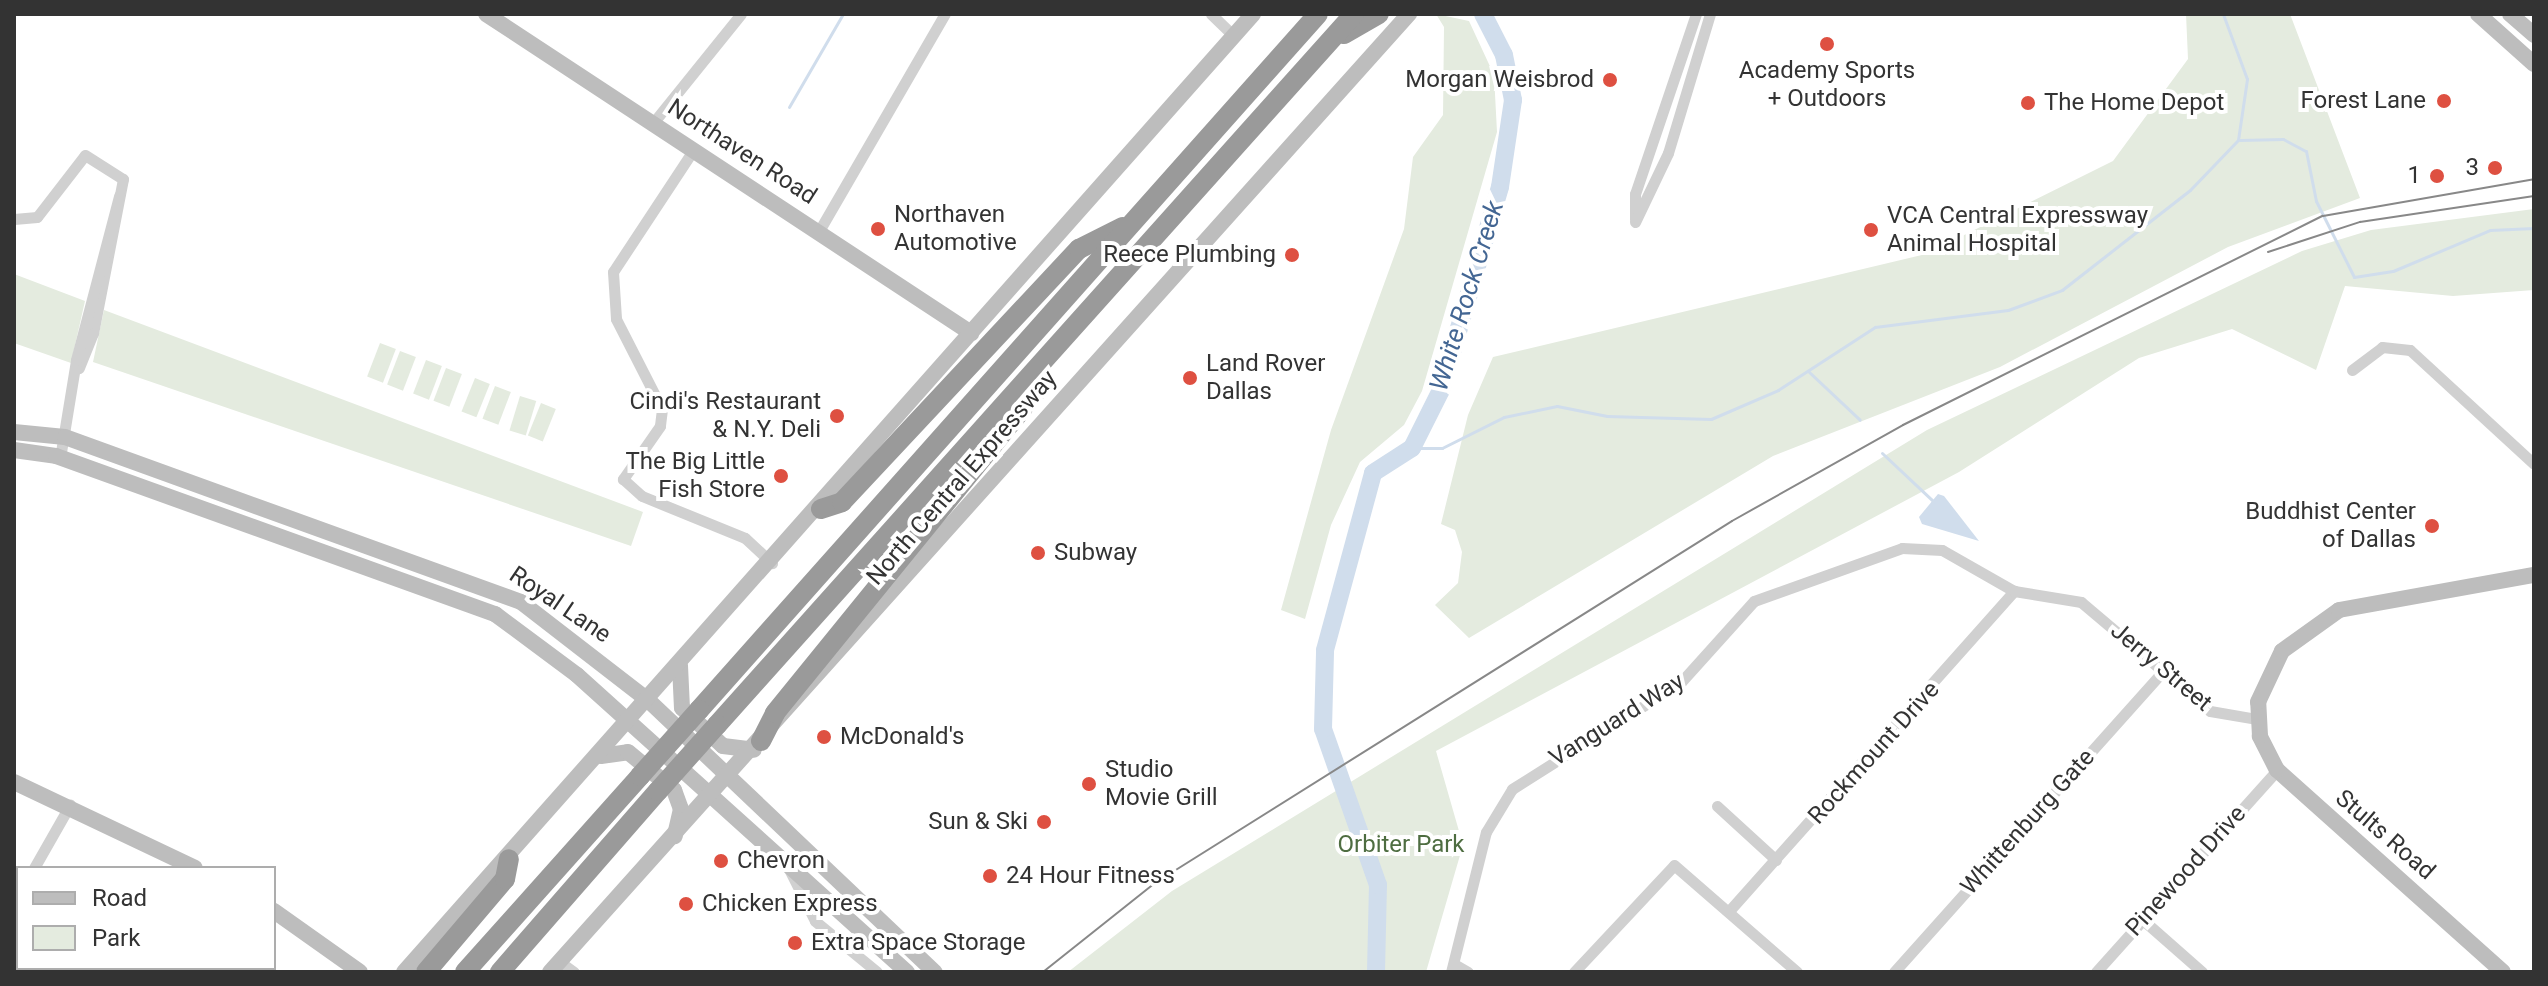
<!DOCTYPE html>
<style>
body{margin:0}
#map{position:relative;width:2548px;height:986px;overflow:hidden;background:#fff;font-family:Roboto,sans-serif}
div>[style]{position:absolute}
.green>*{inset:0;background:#e4ebdf;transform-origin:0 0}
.water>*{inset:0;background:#d0ddec}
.stream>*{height:3px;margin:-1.5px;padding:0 1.5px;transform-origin:1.5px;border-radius:1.5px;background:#d0ddec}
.river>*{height:18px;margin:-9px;padding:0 9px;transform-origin:9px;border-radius:9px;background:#d0ddec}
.street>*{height:11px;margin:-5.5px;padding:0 5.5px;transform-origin:5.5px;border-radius:5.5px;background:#d0d0d0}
.secondary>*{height:16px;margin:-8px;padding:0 8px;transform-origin:8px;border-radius:8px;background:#bdbdbd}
.highway>*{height:20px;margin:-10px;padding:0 10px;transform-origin:10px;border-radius:10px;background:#9a9a9a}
.tram>*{height:2px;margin:-1px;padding:0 1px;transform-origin:1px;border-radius:1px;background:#888}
.highway-bridge>*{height:20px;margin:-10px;padding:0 10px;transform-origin:10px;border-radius:10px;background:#9a9a9a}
.dots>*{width:22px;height:22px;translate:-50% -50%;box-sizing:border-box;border:4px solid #fff;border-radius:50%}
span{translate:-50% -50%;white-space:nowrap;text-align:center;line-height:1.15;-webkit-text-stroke:8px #fff;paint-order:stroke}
.poi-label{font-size:24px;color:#333}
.right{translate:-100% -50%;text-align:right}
.left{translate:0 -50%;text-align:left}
.street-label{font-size:24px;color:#333}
.park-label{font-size:24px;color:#4e6d41}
.water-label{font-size:26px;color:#436693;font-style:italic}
.frame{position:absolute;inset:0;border:16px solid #333;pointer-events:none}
.legend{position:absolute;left:16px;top:866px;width:260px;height:104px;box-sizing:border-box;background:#fff;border:2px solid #adadad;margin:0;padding:10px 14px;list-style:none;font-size:24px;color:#333}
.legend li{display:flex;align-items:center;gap:16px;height:40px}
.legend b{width:40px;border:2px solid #adadad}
</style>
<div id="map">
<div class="green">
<div style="clip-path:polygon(1436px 14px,1469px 21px,1494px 75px,1497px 132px,1422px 391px,1404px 425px,1360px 462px,1331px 525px,1305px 619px,1281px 610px,1331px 430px,1404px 229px,1413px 157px,1443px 115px,1444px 27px)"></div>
<div style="clip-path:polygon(2186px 14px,2290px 14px,2360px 198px,2228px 247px,2000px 367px,1773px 456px,1469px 638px,1435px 605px,1458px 583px,1462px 552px,1455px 530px,1441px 524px,1468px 415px,1493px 357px,1926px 254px,2113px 161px,2188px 59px)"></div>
<div style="clip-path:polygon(2534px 209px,2534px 290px,2453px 296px,2345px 286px,2316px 370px,2232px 329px,2139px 358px,1959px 472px,1436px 751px,1463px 845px,1426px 972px,1068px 972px,1172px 891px,1927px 430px,2302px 251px,2371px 230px)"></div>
<div style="clip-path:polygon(14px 274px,85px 301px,71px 363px,14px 343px)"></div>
<div style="clip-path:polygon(104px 310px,643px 512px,631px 546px,93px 362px)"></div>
<div style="left:380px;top:343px;width:17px;height:36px;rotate:21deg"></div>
<div style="left:400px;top:351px;width:17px;height:36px;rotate:21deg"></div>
<div style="left:426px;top:360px;width:17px;height:36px;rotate:21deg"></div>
<div style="left:446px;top:368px;width:17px;height:35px;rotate:21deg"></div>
<div style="left:475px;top:378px;width:16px;height:36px;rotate:22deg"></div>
<div style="left:495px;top:386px;width:17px;height:35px;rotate:21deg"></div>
<div style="left:520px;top:396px;width:17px;height:36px;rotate:17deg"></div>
<div style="left:541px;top:403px;width:16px;height:35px;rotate:22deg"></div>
</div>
<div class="water">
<div style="clip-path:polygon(1938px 494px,1944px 496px,1979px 541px,1922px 524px,1919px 517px)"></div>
</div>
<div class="stream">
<div style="left:789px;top:107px;width:108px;rotate:-59.9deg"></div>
<div style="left:2240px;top:140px;width:43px;rotate:-1.3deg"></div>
<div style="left:2283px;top:139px;width:26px;rotate:28deg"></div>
<div style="left:2306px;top:151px;width:51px;rotate:78.7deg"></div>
<div style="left:2316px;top:201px;width:85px;rotate:63.4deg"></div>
<div style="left:2354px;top:277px;width:39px;rotate:-9deg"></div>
<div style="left:2393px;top:271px;width:105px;rotate:-22.9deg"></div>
<div style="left:2490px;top:230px;width:44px;rotate:-2.6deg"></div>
<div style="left:1808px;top:371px;width:71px;rotate:43.3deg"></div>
<div style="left:1412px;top:448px;width:30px"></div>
<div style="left:1442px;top:448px;width:69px;rotate:-26.6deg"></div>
<div style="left:1504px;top:417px;width:54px;rotate:-11.7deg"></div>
<div style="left:1557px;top:406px;width:51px;rotate:11.3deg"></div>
<div style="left:1607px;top:416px;width:104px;rotate:1.7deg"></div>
<div style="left:1711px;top:419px;width:73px;rotate:-23.4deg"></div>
<div style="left:1778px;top:390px;width:116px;rotate:-33deg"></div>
<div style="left:1875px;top:327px;width:134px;rotate:-7.3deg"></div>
<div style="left:2008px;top:310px;width:58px;rotate:-20.3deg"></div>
<div style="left:2062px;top:290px;width:162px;rotate:-38deg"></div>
<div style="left:2190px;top:190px;width:69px;rotate:-46.2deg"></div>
<div style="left:2238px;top:140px;width:62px;rotate:-81.6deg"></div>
<div style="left:2247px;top:79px;width:69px;rotate:-110.3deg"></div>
<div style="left:1882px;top:453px;width:71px;rotate:43.3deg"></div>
</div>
<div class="river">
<div style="left:1376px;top:972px;width:87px;rotate:-88.7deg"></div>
<div style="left:1378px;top:885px;width:165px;rotate:-109.4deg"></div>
<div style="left:1323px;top:729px;width:79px;rotate:-88.5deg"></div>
<div style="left:1325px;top:650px;width:183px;rotate:-74.8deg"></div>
<div style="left:1373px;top:473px;width:46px;rotate:-32.7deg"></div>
<div style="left:1412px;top:448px;width:65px;rotate:-63.4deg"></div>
<div style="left:1441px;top:390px;width:211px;rotate:-73.8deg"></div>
<div style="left:1500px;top:187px;width:88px;rotate:-81.5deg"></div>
<div style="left:1513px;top:100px;width:46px;rotate:-101.3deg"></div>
<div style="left:1504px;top:55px;width:46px;rotate:-117.1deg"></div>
</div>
<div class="street">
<div style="left:1211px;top:14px;width:32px;rotate:44deg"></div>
<div style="left:653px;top:123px;width:140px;rotate:-51.1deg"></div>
<div style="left:694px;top:149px;width:147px;rotate:123.4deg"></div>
<div style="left:613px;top:272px;width:47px;rotate:86.3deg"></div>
<div style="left:616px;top:319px;width:101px;rotate:62.9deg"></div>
<div style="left:662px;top:409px;width:17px;rotate:97deg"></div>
<div style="left:660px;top:426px;width:65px;rotate:124.9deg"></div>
<div style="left:623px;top:479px;width:25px;rotate:42deg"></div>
<div style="left:642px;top:496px;width:111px;rotate:22.2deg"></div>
<div style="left:745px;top:538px;width:37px;rotate:43deg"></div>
<div style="left:14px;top:219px;width:23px;rotate:-5deg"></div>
<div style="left:37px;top:217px;width:78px;rotate:-52.3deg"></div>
<div style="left:85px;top:155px;width:45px;rotate:32.3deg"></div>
<div style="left:123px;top:179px;width:157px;rotate:101deg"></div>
<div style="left:93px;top:333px;width:38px;rotate:112deg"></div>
<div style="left:1635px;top:219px;width:25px;rotate:-90deg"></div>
<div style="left:1635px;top:194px;width:190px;rotate:-71.3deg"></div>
<div style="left:1635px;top:222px;width:76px;rotate:-64.4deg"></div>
<div style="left:1668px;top:153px;width:145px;rotate:-73.2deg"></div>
<div style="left:819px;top:231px;width:251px;rotate:-59.9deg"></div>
<div style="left:2352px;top:370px;width:38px;rotate:-37deg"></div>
<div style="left:2382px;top:347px;width:28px;rotate:6deg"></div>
<div style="left:2410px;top:350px;width:168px;rotate:42.6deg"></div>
<div style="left:60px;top:458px;width:99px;rotate:-80.7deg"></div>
<div style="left:76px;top:360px;width:170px;rotate:-75.3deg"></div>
<div style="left:1717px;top:806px;width:80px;rotate:42.5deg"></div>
<div style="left:34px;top:868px;width:73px;rotate:-60.3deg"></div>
<div style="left:789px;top:869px;width:58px;rotate:63.4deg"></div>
<div style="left:815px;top:921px;width:80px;rotate:39.4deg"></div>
<div style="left:14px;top:904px;width:8px;rotate:-60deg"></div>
<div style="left:1729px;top:911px;width:429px;rotate:-48.3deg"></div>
<div style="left:2143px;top:920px;width:79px;rotate:41.4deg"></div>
<div style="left:560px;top:962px;width:17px;rotate:36deg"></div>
<div style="left:1454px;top:964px;width:16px;rotate:30deg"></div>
<div style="left:1451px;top:972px;width:144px;rotate:-76deg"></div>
<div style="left:1486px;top:832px;width:50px;rotate:-58.8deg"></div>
<div style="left:1512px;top:789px;width:200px;rotate:-32.3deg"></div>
<div style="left:1681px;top:682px;width:109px;rotate:-48deg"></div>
<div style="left:1754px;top:601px;width:157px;rotate:-19.7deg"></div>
<div style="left:1902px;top:548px;width:40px;rotate:2.9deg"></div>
<div style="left:1942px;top:550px;width:83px;rotate:29.7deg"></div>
<div style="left:2014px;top:591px;width:68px;rotate:9.3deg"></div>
<div style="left:2081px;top:602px;width:169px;rotate:40.2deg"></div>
<div style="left:2210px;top:711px;width:48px;rotate:9.7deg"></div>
<div style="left:1574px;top:972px;width:146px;rotate:-46.9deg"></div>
<div style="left:1674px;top:865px;width:163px;rotate:41deg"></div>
<div style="left:1894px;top:972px;width:402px;rotate:-48.2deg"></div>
<div style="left:2096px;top:972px;width:271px;rotate:-48.1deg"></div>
</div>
<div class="secondary">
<div style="left:486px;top:14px;width:581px;rotate:33.33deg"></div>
<div style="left:2478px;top:14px;width:75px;rotate:41.8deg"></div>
<div style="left:2510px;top:14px;width:32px;rotate:41deg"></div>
<div style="left:14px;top:432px;width:51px;rotate:5.6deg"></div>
<div style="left:65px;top:437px;width:485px;rotate:19.9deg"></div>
<div style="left:521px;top:602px;width:162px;rotate:37.7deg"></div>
<div style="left:649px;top:701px;width:394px;rotate:43.5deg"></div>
<div style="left:14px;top:450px;width:42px;rotate:8.1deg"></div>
<div style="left:56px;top:456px;width:467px;rotate:19.8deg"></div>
<div style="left:495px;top:614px;width:102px;rotate:36.6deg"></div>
<div style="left:577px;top:675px;width:444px;rotate:42deg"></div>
<div style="left:680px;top:666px;width:42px;rotate:87.3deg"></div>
<div style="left:682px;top:708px;width:56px;rotate:42.8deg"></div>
<div style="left:723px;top:746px;width:31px;rotate:7deg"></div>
<div style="left:601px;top:756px;width:27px;rotate:-8deg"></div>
<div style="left:628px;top:752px;width:60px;rotate:39.6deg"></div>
<div style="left:674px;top:790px;width:20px;rotate:70deg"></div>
<div style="left:681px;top:809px;width:28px;rotate:103deg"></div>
<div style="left:14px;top:782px;width:200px;rotate:25.4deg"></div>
<div style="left:274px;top:911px;width:105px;rotate:35.3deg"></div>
<div style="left:404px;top:972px;width:1280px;rotate:-48.45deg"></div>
<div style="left:550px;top:972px;width:1287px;rotate:-48.12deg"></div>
<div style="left:2503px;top:972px;width:303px;rotate:-138.2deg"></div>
<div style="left:2277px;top:770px;width:38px;rotate:-117deg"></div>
<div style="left:2260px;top:736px;width:34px;rotate:-93deg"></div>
<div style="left:2258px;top:702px;width:56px;rotate:-64.8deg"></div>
<div style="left:2282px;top:651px;width:70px;rotate:-35.7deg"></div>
<div style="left:2339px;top:610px;width:198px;rotate:-10.2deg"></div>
</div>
<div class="highway">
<div style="left:1344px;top:34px;width:40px;rotate:-29.7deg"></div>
<div style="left:821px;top:509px;width:22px;rotate:-18deg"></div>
<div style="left:842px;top:502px;width:347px;rotate:-46.9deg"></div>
<div style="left:1079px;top:249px;width:49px;rotate:-26.6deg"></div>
<div style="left:699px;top:710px;width:931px;rotate:-48.35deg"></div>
<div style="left:717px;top:725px;width:955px;rotate:-48.14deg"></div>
<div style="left:761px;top:741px;width:31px;rotate:-63deg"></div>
<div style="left:775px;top:713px;width:429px;rotate:-50.9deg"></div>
<div style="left:426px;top:972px;width:122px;rotate:-49.7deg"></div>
<div style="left:505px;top:879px;width:20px;rotate:-79deg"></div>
<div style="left:465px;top:972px;width:263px;rotate:-48.2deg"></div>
<div style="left:500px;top:972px;width:240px;rotate:-48.9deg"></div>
</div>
<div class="tram">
<div style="left:2268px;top:252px;width:97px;rotate:-18.1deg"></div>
<div style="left:2360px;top:222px;width:176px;rotate:-8.5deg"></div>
<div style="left:1043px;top:972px;width:143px;rotate:-38.5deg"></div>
<div style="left:1155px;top:883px;width:681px;rotate:-32.1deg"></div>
<div style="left:1732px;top:521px;width:196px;rotate:-29.3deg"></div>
<div style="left:1903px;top:425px;width:469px;rotate:-26.5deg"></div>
<div style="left:2323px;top:216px;width:214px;rotate:-9.9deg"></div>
</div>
<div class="highway-bridge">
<div style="left:640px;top:776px;width:89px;rotate:-48.2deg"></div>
<div style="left:658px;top:791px;width:89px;rotate:-48.2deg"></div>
</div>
<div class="dots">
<div style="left:1827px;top:44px;background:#de5041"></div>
<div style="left:1610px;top:80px;background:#de5041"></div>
<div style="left:2444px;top:101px;background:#de5041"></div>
<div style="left:2028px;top:103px;background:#de5041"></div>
<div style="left:2495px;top:168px;background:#de5041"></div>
<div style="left:2437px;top:176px;background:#de5041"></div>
<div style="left:878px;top:229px;background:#de5041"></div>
<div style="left:1871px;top:230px;background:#de5041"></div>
<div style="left:1292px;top:255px;background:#de5041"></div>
<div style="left:1190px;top:378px;background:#de5041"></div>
<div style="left:837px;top:416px;background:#de5041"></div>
<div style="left:781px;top:476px;background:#de5041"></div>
<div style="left:2432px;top:526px;background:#de5041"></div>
<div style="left:1038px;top:553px;background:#de5041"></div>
<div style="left:824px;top:737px;background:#de5041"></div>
<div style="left:1089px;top:784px;background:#de5041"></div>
<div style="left:1044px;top:822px;background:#de5041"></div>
<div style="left:721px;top:861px;background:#de5041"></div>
<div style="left:990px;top:876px;background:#de5041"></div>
<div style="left:686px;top:904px;background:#de5041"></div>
<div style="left:795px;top:943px;background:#de5041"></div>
</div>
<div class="poi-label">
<span style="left:1827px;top:85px">Academy Sports<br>+ Outdoors</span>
<span class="right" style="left:1594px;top:80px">Morgan Weisbrod</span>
<span class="right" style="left:2426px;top:101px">Forest Lane</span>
<span class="left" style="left:2044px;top:103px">The Home Depot</span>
<span class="right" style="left:2479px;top:168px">3</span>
<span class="right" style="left:2421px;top:176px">1</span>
<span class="left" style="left:894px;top:229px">Northaven<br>Automotive</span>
<span class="left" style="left:1887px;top:230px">VCA Central Expressway<br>Animal Hospital</span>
<span class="right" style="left:1276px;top:255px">Reece Plumbing</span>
<span class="left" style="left:1206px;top:378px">Land Rover<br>Dallas</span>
<span class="right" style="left:821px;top:416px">Cindi's Restaurant<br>&amp; N.Y. Deli</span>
<span class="right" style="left:765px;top:476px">The Big Little<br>Fish Store</span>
<span class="right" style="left:2416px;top:526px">Buddhist Center<br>of Dallas</span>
<span class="left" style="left:1054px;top:553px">Subway</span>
<span class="left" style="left:840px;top:737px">McDonald's</span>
<span class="left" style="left:1105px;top:784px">Studio<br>Movie Grill</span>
<span class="right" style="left:1028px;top:822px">Sun &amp; Ski</span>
<span class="left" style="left:737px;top:861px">Chevron</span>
<span class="left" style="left:1006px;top:876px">24 Hour Fitness</span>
<span class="left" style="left:702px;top:904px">Chicken Express</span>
<span class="left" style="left:811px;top:943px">Extra Space Storage</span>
</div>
<div class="street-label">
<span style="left:742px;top:152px;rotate:33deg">Northaven Road</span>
<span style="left:962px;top:478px;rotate:-49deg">North Central Expressway</span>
<span style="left:560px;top:605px;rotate:34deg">Royal Lane</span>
<span style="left:2161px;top:667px;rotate:40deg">Jerry Street</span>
<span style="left:1617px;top:720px;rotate:-32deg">Vanguard Way</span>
<span style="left:1874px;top:753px;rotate:-48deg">Rockmount Drive</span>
<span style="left:2028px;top:822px;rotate:-48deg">Whittenburg Gate</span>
<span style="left:2385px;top:835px;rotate:41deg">Stults Road</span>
<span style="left:2186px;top:871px;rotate:-48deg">Pinewood Drive</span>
</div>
<div class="park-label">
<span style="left:1401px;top:845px">Orbiter Park</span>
</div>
<div class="water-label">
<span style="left:1467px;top:296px;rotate:-73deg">White Rock Creek</span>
</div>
<div class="frame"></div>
<ul class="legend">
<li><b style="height:10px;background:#bdbdbd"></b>Road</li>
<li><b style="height:22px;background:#e4ebdf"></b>Park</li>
</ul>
</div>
